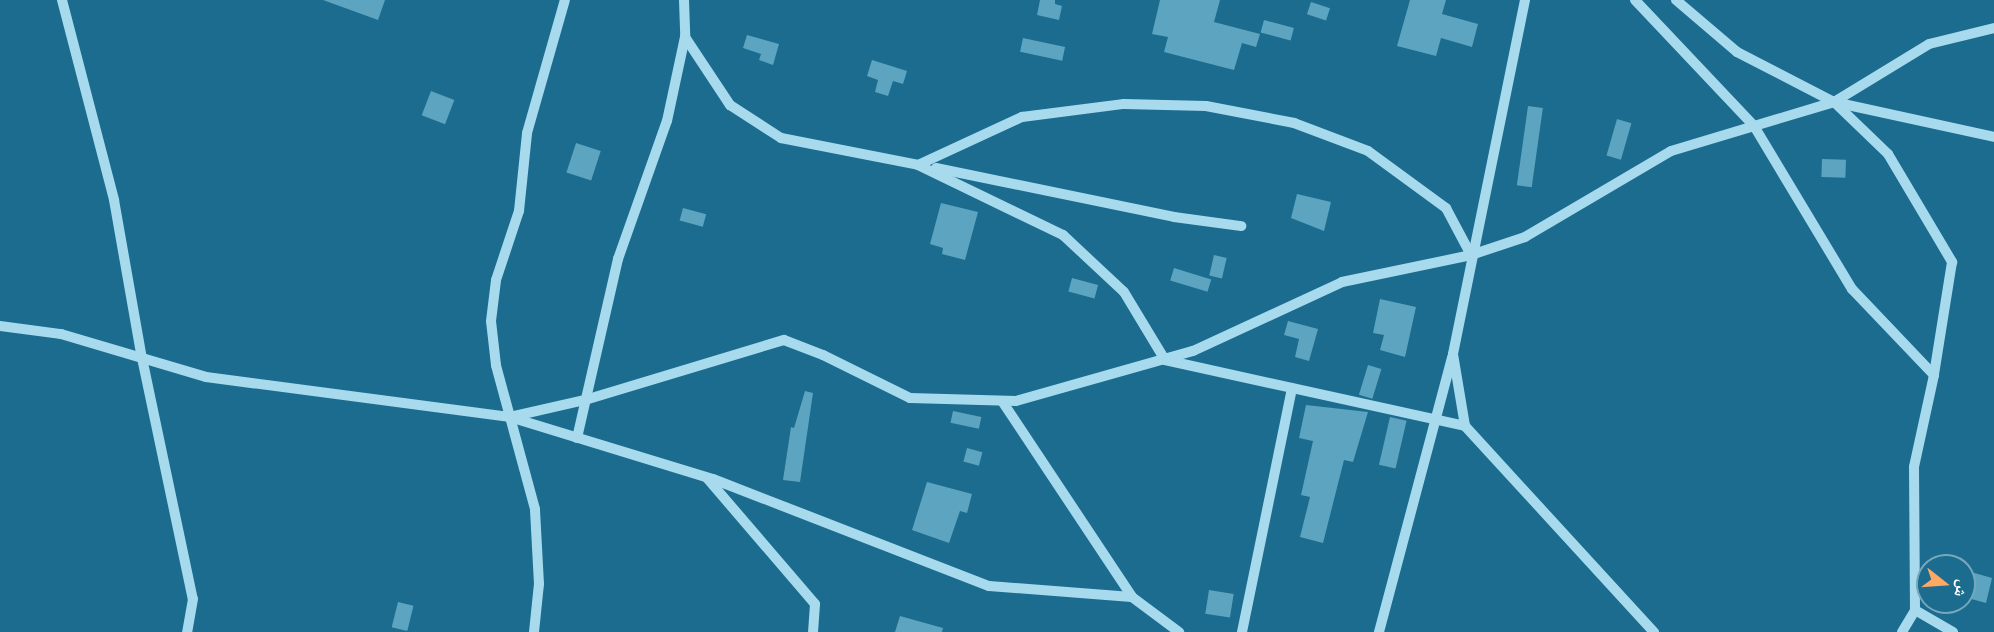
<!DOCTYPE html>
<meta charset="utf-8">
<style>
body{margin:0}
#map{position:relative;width:1994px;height:632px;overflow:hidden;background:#1b6c8e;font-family:Roboto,"Noto Naskh Arabic",sans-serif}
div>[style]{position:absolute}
.building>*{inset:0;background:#5da4c0;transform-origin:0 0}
.minor>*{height:10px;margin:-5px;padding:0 5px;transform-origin:5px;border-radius:5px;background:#a8daee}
span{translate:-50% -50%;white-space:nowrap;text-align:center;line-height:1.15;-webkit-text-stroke:6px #1b6c8e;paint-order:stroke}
.north{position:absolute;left:1916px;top:554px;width:60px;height:60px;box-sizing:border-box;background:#1b6c8e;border:2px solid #76a7bb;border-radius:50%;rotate:107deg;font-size:16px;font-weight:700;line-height:24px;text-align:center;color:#fff}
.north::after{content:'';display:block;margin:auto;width:21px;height:27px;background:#ffa864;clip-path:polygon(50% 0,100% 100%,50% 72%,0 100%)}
</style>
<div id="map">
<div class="building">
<div style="clip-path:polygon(323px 0,385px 0,378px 20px)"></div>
<div style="clip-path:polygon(1040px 0,1055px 0,1055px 4px,1062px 6px,1059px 20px,1037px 15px)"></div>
<div style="clip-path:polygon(1160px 0,1220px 0,1214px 22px,1260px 34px,1256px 47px,1242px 43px,1234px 70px,1164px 52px,1168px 37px,1152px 34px)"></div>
<div style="clip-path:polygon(1410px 0,1446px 0,1442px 14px,1478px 24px,1472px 47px,1441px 38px,1436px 56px,1397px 46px)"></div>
<div style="left:1311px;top:2px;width:20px;height:13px;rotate:18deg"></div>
<div style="left:1264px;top:20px;width:31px;height:13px;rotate:15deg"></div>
<div style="clip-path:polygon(747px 35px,779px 44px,773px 65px,759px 60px,761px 54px,743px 48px)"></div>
<div style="left:1023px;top:38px;width:43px;height:14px;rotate:12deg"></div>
<div style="clip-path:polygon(872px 60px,907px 71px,903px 84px,893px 81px,888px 96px,875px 92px,878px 80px,867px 76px)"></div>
<div style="left:431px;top:91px;width:25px;height:26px;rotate:21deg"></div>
<div style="left:1528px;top:106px;width:15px;height:80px;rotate:8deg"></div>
<div style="left:1617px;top:119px;width:15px;height:38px;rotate:16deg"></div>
<div style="left:576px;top:143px;width:26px;height:31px;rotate:18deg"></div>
<div style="left:1822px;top:159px;width:24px;height:18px;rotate:2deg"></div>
<div style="clip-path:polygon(1297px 194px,1331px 202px,1324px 231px,1291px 218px)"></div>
<div style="clip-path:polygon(941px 203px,978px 212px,965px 260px,942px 254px,943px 248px,930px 244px)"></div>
<div style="left:683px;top:208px;width:24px;height:13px;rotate:15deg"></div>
<div style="left:1214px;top:255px;width:13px;height:21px;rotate:13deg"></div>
<div style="left:1174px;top:268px;width:39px;height:13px;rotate:17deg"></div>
<div style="left:1072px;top:278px;width:27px;height:14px;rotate:15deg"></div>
<div style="clip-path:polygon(1380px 299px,1416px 307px,1405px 357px,1380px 350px,1384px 335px,1373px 333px)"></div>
<div style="clip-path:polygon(1288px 321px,1318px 329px,1309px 361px,1295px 357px,1299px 339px,1284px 335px)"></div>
<div style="left:1368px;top:365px;width:14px;height:31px;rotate:17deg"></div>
<div style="clip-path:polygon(805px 391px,813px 393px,800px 482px,783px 480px,791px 427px,794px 428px)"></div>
<div style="clip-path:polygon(1306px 405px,1368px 412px,1353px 462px,1344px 460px,1323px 543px,1300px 537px,1310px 497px,1301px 495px,1313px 441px,1299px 438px)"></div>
<div style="left:953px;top:411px;width:29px;height:12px;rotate:12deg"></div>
<div style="left:1390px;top:417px;width:17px;height:49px;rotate:13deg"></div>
<div style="left:967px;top:448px;width:16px;height:14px;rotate:15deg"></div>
<div style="clip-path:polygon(927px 482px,972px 494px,967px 513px,960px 511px,949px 543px,912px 530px)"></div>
<div style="clip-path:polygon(1964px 570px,1992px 578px,1986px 603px,1964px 597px)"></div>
<div style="left:1209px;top:590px;width:25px;height:24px;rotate:9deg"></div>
<div style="left:398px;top:602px;width:16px;height:26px;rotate:14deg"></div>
<div style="clip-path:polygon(900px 616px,943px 628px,942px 632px,895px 632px)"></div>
</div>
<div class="minor">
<div style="left:62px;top:0;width:207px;rotate:75.4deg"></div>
<div style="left:114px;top:200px;width:160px;rotate:80deg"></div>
<div style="left:142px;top:358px;width:246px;rotate:78.1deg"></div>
<div style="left:193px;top:599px;width:34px;rotate:100deg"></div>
<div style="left:684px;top:0;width:37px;rotate:88deg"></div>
<div style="left:685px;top:37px;width:82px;rotate:56.5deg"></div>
<div style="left:730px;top:105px;width:61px;rotate:32.9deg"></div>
<div style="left:781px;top:138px;width:140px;rotate:11.1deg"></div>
<div style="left:918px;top:165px;width:115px;rotate:-24.8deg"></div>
<div style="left:1022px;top:117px;width:103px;rotate:-7.3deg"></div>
<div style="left:1124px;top:104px;width:82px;rotate:1.4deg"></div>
<div style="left:1206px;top:106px;width:90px;rotate:10.9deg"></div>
<div style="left:1294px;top:123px;width:79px;rotate:20.7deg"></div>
<div style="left:1368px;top:151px;width:97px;rotate:36.2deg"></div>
<div style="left:1446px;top:208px;width:53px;rotate:62deg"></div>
<div style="left:1525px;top:0;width:361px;rotate:101.5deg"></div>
<div style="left:1453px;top:354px;width:73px;rotate:80.5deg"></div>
<div style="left:1465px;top:426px;width:280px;rotate:47.5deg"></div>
<div style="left:1635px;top:0;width:173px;rotate:46.6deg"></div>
<div style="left:1754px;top:126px;width:190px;rotate:59deg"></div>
<div style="left:1852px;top:289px;width:119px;rotate:46.4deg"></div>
<div style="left:1676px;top:0;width:80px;rotate:40.4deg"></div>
<div style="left:1737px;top:52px;width:109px;rotate:27.3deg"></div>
<div style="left:1834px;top:102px;width:164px;rotate:12.3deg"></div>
<div style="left:1834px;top:102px;width:75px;rotate:43.9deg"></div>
<div style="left:1888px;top:154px;width:126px;rotate:59.3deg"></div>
<div style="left:1952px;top:262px;width:114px;rotate:99.1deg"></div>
<div style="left:1934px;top:375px;width:94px;rotate:102.3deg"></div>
<div style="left:1914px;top:467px;width:143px;rotate:89.6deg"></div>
<div style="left:1915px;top:610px;width:44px;rotate:30.1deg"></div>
<div style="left:918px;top:165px;width:161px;rotate:25.8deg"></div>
<div style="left:1063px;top:235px;width:83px;rotate:43.1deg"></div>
<div style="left:1124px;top:292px;width:79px;rotate:58.9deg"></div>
<div style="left:1165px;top:360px;width:307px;rotate:12.4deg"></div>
<div style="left:936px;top:168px;width:243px;rotate:11.6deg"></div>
<div style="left:1174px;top:217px;width:68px;rotate:7.7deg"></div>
<div style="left:0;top:326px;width:62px;rotate:7.5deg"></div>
<div style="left:61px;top:334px;width:151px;rotate:16.5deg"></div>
<div style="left:206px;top:377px;width:307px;rotate:7.5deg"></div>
<div style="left:510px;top:417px;width:77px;rotate:-12.8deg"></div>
<div style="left:585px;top:400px;width:208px;rotate:-16.8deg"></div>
<div style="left:784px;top:340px;width:42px;rotate:21deg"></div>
<div style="left:823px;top:355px;width:97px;rotate:26.3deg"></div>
<div style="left:910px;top:398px;width:106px;rotate:1.6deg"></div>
<div style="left:1016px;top:401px;width:184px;rotate:-15.8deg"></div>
<div style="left:1193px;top:351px;width:164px;rotate:-24.8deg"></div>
<div style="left:1342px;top:282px;width:132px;rotate:-11.8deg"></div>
<div style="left:1471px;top:255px;width:57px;rotate:-18.4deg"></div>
<div style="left:1525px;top:237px;width:169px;rotate:-30.5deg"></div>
<div style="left:1671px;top:151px;width:170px;rotate:-16.7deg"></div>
<div style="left:1834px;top:102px;width:111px;rotate:-31.4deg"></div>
<div style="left:1929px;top:44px;width:67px;rotate:-13.8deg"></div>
<div style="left:1002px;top:401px;width:235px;rotate:56.4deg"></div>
<div style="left:513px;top:418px;width:209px;rotate:17deg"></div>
<div style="left:713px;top:479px;width:296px;rotate:21.2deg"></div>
<div style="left:989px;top:586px;width:143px;rotate:4.4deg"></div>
<div style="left:1132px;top:597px;width:59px;rotate:36.7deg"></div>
<div style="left:577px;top:438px;width:184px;rotate:-77.1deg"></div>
<div style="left:618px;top:259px;width:146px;rotate:-70.5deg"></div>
<div style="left:667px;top:121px;width:86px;rotate:-77.9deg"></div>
<div style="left:707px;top:478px;width:166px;rotate:49.4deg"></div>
<div style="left:815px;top:604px;width:28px;rotate:94deg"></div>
<div style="left:534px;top:632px;width:48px;rotate:-84.1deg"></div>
<div style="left:539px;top:584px;width:75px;rotate:-93.1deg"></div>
<div style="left:535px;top:509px;width:149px;rotate:-105.2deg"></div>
<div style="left:496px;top:365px;width:44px;rotate:-96.5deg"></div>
<div style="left:491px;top:321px;width:41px;rotate:-83deg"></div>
<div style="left:496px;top:280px;width:73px;rotate:-71.6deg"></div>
<div style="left:519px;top:211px;width:78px;rotate:-84.1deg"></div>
<div style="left:527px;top:133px;width:138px;rotate:-74.1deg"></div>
<div style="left:1242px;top:632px;width:249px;rotate:-78.4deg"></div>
<div style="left:1379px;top:632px;width:285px;rotate:-75.1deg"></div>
<div style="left:1902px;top:632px;width:26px;rotate:-59deg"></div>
</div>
<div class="north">ش</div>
</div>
